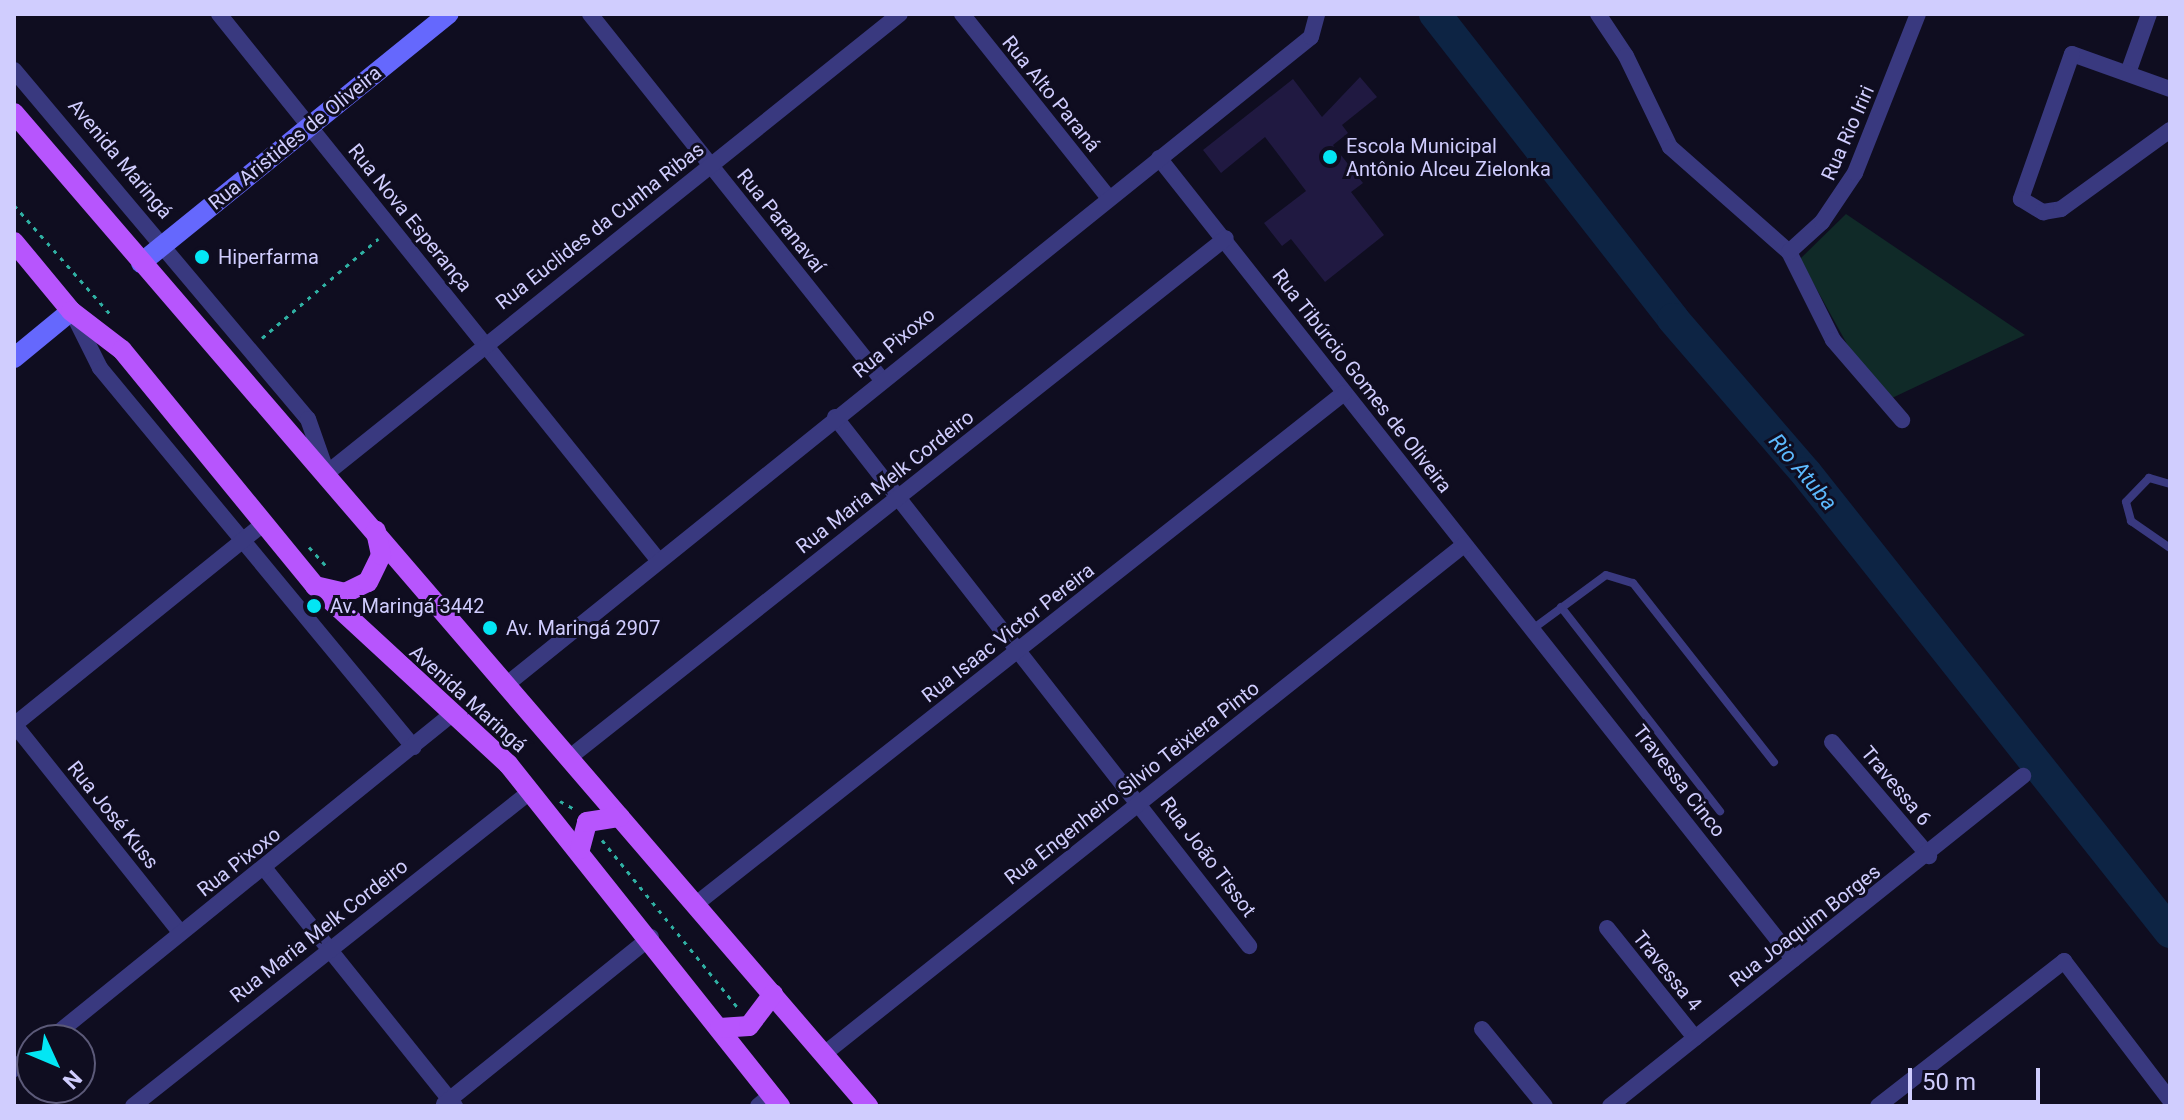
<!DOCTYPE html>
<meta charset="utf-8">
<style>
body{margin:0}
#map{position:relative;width:2184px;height:1120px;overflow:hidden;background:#0f0d20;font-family:Roboto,sans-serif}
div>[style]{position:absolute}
.green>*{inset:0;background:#102a28}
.river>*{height:32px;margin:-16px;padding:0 16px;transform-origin:16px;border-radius:16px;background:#0d2444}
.building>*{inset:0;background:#201941}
.path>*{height:3px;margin-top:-1.5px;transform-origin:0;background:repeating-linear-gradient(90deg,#2fb0a3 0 4px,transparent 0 10px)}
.lane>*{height:8px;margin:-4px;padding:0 4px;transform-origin:4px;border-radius:4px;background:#39397f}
.street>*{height:16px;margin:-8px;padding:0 8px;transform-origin:8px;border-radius:8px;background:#39397f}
.secondary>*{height:20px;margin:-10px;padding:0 10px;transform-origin:10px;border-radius:10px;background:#6568fd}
.primary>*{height:20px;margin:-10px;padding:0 10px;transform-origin:10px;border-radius:10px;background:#b755fd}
.dots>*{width:22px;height:22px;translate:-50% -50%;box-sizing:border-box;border:4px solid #0f0d20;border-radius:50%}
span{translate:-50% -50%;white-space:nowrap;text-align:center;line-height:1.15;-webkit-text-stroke:6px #0f0d20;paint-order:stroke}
.street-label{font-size:20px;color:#d0cdfe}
.poi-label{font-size:20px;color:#d0cdfe}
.left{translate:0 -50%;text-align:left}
.water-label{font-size:22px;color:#5cb9fd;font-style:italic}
.frame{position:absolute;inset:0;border:16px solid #d0cdfe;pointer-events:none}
.north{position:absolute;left:16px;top:1024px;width:80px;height:80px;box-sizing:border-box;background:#0f0d20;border:2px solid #5c5a79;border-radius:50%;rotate:134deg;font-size:22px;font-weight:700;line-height:32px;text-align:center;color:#d0cdfe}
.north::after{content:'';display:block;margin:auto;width:28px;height:36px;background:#03e6f4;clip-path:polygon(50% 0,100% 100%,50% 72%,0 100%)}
.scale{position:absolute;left:1908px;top:1068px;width:132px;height:36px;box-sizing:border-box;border:4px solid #d0cdfe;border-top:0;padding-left:10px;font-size:24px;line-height:28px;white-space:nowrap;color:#d0cdfe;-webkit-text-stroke:6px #0f0d20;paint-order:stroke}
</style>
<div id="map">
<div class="green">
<div style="clip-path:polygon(1846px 214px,2025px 335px,1892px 398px,1852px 353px,1800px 259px)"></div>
</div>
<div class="river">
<div style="left:1435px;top:14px;width:387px;rotate:52deg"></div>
<div style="left:1673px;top:319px;width:203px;rotate:49.2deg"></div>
<div style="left:1806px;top:473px;width:586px;rotate:51.58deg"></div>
</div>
<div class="building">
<div style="clip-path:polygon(1360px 77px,1377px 97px,1342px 125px,1348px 133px,1333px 145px,1363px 183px,1351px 192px,1384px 235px,1325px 282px,1291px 239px,1282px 246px,1264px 223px,1306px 191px,1265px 137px,1221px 173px,1203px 150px,1293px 79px,1322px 117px)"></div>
</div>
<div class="path">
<div style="left:14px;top:205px;width:148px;rotate:48.6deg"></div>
<div style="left:262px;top:338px;width:153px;rotate:-40.5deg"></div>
<div style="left:309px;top:547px;width:28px;rotate:48deg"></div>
<div style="left:560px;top:801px;width:18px;rotate:29deg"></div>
<div style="left:602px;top:840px;width:216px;rotate:51deg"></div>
</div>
<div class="lane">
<div style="left:2170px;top:484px;width:22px;rotate:-164deg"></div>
<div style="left:2149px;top:478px;width:33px;rotate:134deg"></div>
<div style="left:2126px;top:502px;width:20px;rotate:75deg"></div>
<div style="left:2131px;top:521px;width:47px;rotate:34.7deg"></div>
<div style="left:1561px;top:607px;width:259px;rotate:52.1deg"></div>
<div style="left:1534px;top:628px;width:89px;rotate:-36.4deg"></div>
<div style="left:1606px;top:575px;width:28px;rotate:17deg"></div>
<div style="left:1633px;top:583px;width:228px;rotate:51.8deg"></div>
</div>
<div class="street">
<div style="left:219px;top:14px;width:702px;rotate:51.19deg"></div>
<div style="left:590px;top:14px;width:466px;rotate:51.4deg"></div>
<div style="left:962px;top:14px;width:236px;rotate:51.4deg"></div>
<div style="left:1598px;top:14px;width:50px;rotate:56.3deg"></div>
<div style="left:1626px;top:56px;width:101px;rotate:64.2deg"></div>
<div style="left:1670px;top:147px;width:159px;rotate:41.4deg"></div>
<div style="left:1789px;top:252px;width:98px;rotate:63.4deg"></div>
<div style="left:1833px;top:340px;width:106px;rotate:49.2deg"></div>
<div style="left:14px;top:70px;width:456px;rotate:49.9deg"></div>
<div style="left:308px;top:419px;width:57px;rotate:70.6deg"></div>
<div style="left:327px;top:473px;width:734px;rotate:-38.7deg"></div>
<div style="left:2128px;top:73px;width:63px;rotate:-70.4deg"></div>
<div style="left:2170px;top:89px;width:104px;rotate:-160.3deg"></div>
<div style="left:2072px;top:54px;width:154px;rotate:109.4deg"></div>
<div style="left:2021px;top:199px;width:26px;rotate:31deg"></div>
<div style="left:2043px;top:212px;width:18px;rotate:-9deg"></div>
<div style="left:2061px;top:209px;width:135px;rotate:-35.9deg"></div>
<div style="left:1159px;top:158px;width:1022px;rotate:51.64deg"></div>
<div style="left:1789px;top:252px;width:45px;rotate:-42.3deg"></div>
<div style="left:1822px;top:222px;width:59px;rotate:-56deg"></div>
<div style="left:1855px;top:173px;width:171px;rotate:-68.4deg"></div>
<div style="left:74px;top:316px;width:58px;rotate:63.4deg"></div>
<div style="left:100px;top:368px;width:492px;rotate:50.4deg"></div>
<div style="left:835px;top:417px;width:672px;rotate:51.95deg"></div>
<div style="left:506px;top:685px;width:1033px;rotate:-38.83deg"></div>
<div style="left:1311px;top:37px;width:24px;rotate:-75deg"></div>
<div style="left:14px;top:724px;width:266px;rotate:51.4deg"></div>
<div style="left:14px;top:725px;width:321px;rotate:-38.9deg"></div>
<div style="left:1832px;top:742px;width:150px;rotate:49.6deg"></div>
<div style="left:570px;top:757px;width:836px;rotate:-38.35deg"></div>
<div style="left:265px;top:869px;width:304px;rotate:51.3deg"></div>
<div style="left:696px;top:904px;width:825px;rotate:-38.26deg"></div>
<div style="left:1607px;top:928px;width:141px;rotate:51.3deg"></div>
<div style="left:1482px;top:1029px;width:99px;rotate:50.7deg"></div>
<div style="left:49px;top:1040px;width:518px;rotate:-38.97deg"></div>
<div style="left:824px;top:1054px;width:818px;rotate:-38.5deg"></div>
<div style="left:14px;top:1069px;width:23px;rotate:-40deg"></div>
<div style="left:444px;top:1104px;width:266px;rotate:-38.9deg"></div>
<div style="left:133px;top:1106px;width:508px;rotate:-38.36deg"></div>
<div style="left:758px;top:1106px;width:17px;rotate:-40deg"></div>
<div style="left:1610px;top:1106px;width:529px;rotate:-38.63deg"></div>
<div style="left:1878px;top:1106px;width:236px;rotate:-37.9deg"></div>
<div style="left:2064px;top:961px;width:175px;rotate:52.7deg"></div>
</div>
<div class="secondary">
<div style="left:141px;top:263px;width:396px;rotate:-39deg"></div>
<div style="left:14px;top:358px;width:74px;rotate:-39.5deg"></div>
</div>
<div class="primary">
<div style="left:14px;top:113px;width:1310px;rotate:49.3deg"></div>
<div style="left:14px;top:242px;width:89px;rotate:50.4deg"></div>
<div style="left:71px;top:311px;width:64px;rotate:37.4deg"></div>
<div style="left:122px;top:350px;width:305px;rotate:50.7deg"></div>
<div style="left:315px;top:586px;width:263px;rotate:42.7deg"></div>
<div style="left:508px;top:764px;width:437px;rotate:51.5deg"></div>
<div style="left:315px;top:586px;width:31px;rotate:13deg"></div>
<div style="left:345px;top:593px;width:25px;rotate:-26deg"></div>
<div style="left:368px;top:582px;width:30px;rotate:-64deg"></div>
<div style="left:381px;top:555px;width:25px;rotate:-102deg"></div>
<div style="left:580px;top:849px;width:28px;rotate:-75deg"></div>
<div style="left:587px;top:822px;width:33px;rotate:-9deg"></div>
<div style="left:720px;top:1028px;width:29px;rotate:-4deg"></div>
<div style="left:749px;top:1026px;width:40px;rotate:-53deg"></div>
</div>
<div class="dots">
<div style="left:1330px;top:157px;background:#03e6f4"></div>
<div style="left:202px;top:257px;background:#03e6f4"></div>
<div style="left:314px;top:606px;background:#03e6f4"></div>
<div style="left:490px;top:628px;background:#03e6f4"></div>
</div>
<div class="street-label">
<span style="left:1051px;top:94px;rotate:51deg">Rua Alto Paraná</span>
<span style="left:1848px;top:133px;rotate:-66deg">Rua Rio Iriri</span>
<span style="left:295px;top:138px;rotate:-39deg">Rua Aristides de Oliveira</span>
<span style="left:120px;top:159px;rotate:50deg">Avenida Maringá</span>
<span style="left:410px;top:218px;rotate:51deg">Rua Nova Esperança</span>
<span style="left:781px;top:221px;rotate:51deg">Rua Paranavaí</span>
<span style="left:600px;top:226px;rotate:-38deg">Rua Euclides da Cunha Ribas</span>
<span style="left:894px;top:343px;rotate:-39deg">Rua Pixoxo</span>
<span style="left:1362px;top:381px;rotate:52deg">Rua Tibúrcio Gomes de Oliveira</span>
<span style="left:885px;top:482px;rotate:-38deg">Rua Maria Melk Cordeiro</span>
<span style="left:1008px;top:633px;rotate:-38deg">Rua Isaac Victor Pereira</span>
<span style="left:468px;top:699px;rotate:42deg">Avenida Maringá</span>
<span style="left:1679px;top:781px;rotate:52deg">Travessa Cinco</span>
<span style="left:1132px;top:783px;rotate:-38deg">Rua Engenheiro Silvio Teixiera Pinto</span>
<span style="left:1896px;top:786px;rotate:50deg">Travessa 6</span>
<span style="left:113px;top:815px;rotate:51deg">Rua José Kuss</span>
<span style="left:1208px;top:857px;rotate:53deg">Rua João Tissot</span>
<span style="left:239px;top:862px;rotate:-38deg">Rua Pixoxo</span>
<span style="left:1805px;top:926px;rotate:-38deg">Rua Joaquim Borges</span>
<span style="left:319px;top:931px;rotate:-38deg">Rua Maria Melk Cordeiro</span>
<span style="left:1667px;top:971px;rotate:51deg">Travessa 4</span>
</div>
<div class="poi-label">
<span class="left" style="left:1346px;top:158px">Escola Municipal<br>Antônio Alceu Zielonka</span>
<span class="left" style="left:218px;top:257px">Hiperfarma</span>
<span class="left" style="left:330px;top:606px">Av. Maringá 3442</span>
<span class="left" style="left:506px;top:628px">Av. Maringá 2907</span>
</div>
<div class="water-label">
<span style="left:1803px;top:472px;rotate:50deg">Rio Atuba</span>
</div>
<div class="frame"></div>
<div class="north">N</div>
<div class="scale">50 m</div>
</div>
